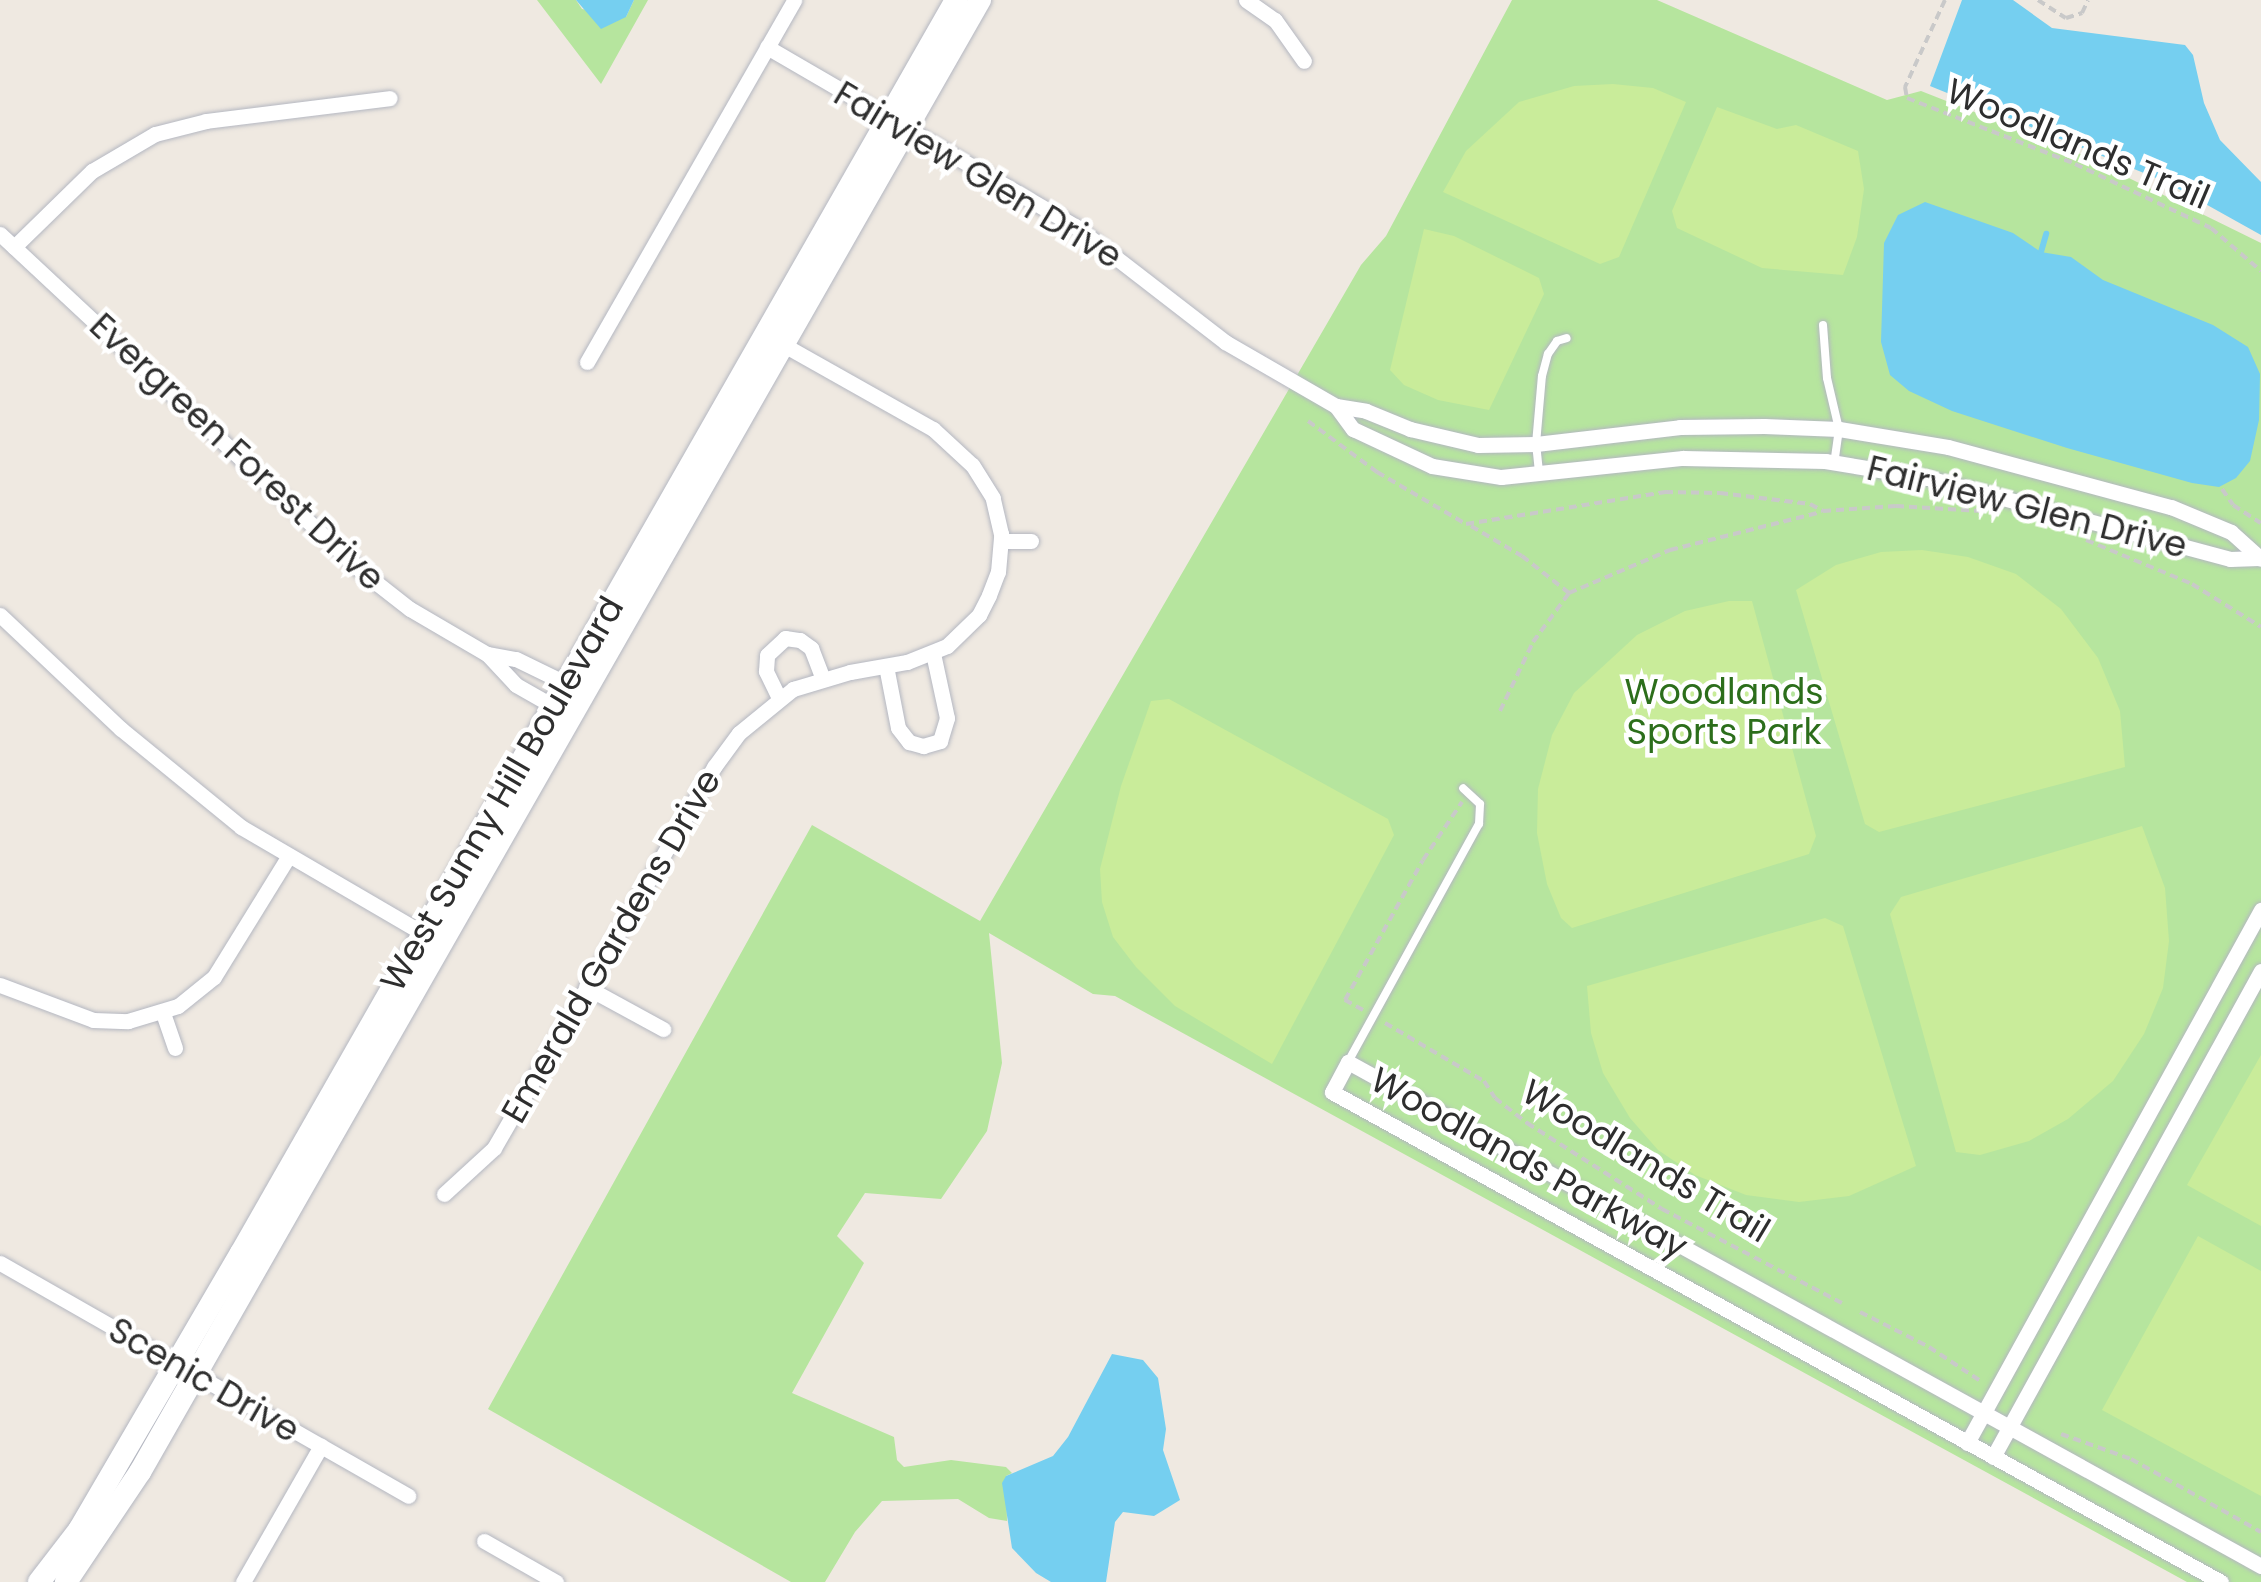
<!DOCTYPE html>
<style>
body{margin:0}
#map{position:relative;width:2261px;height:1582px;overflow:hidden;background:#efe9e1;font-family:Poppins,sans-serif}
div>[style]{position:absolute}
.green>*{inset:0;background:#b6e59e}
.pitch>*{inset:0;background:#c9ec9a}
.water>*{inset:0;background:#75cff0}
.stream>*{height:6px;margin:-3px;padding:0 3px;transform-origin:3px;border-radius:3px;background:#75cff0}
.path>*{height:4px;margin-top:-2px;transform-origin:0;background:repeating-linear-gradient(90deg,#c9c9c9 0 8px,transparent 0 13px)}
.roads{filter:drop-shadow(0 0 2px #b4b7c1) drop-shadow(0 0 2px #b4b7c1)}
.lane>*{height:8px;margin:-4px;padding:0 4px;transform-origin:4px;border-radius:4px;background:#fff}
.street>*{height:15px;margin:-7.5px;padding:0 7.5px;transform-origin:7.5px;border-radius:7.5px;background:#fff}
.secondary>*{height:22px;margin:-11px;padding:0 11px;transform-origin:11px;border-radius:11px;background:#fff}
span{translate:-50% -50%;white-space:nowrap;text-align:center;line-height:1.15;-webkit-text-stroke:9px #fff;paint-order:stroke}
.street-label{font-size:35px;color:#2e2e2e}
.park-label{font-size:35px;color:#2c6e1b}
</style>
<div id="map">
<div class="green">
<div style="clip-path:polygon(537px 0,576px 0,582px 9px,626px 17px,634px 0,648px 0,601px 84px)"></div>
<div style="clip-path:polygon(1512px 0,1657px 0,1887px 100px,1921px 91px,2076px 152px,2261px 243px,2261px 1582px,2187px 1582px,1115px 996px,1093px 994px,989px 933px,1002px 1063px,987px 1131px,941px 1199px,865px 1193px,837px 1236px,864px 1263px,792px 1393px,894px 1437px,897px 1460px,904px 1467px,951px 1460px,1006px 1467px,1012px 1473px,1006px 1476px,1007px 1521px,989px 1518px,958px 1499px,882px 1501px,855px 1532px,825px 1582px,791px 1582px,488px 1409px,812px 825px,980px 921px,1361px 265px,1386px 236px)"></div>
</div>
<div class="pitch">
<div style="clip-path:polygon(1613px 84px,1653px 88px,1686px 102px,1619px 257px,1600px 264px,1443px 192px,1466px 151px,1519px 102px,1574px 86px)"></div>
<div style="clip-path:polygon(1717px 107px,1777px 129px,1796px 125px,1858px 151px,1864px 189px,1857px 237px,1843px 275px,1762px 268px,1677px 228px,1672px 211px)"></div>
<div style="clip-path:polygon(1424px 229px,1454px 236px,1539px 278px,1544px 294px,1489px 410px,1438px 400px,1404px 385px,1390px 370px)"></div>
<div style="clip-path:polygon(1922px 550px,1968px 557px,2016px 574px,2061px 609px,2098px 658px,2120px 711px,2125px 767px,1879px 832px,1865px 824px,1796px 590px,1836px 565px,1881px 552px)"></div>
<div style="clip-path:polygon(1729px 601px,1752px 601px,1816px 836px,1809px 854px,1572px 928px,1561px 918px,1547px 884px,1537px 833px,1538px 789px,1552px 735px,1574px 693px,1637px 635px,1685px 611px)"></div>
<div style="clip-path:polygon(1169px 699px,1388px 819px,1394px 835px,1272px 1064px,1175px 1006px,1136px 967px,1113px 937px,1102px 902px,1100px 869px,1121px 786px,1151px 701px)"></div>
<div style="clip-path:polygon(2142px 826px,2165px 888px,2169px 941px,2163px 988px,2144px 1034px,2113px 1081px,2068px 1119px,2029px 1141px,1980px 1155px,1956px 1152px,1890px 914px,1901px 897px)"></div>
<div style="clip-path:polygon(1825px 918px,1843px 926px,1916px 1166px,1849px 1196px,1799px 1202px,1746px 1195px,1695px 1175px,1658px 1150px,1630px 1118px,1603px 1073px,1591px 1033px,1587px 986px)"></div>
<div style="clip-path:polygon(2261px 1055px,2261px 1226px,2187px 1185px)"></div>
<div style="clip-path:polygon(2198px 1236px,2261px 1271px,2261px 1496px,2102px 1410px)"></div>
</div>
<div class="water">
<div style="clip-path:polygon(576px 0,634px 0,626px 17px,601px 29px)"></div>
<div style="clip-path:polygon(1962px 0,2013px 0,2052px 28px,2185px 45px,2193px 55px,2204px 103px,2220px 140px,2261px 182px,2261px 235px,2166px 182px,1930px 86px)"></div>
<div style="clip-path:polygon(1925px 202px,2013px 233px,2041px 252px,2071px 257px,2103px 280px,2213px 325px,2248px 347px,2260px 374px,2259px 420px,2250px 461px,2236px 478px,2219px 487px,2192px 483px,2067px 448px,1952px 411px,1909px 391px,1890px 375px,1881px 342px,1884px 243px,1898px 215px)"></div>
<div style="clip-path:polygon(1112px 1354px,1143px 1360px,1158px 1378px,1166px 1429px,1163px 1450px,1180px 1500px,1154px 1516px,1123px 1512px,1115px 1522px,1106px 1582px,1051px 1582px,1036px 1573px,1012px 1548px,1002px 1483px,1006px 1476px,1053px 1456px,1068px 1437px)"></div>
</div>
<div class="stream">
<div style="left:2041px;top:252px;width:19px;rotate:-74deg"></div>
</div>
<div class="path">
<div style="left:1945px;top:0;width:96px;rotate:114.7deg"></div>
<div style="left:1905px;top:87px;width:11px;rotate:80deg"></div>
<div style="left:1907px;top:98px;width:180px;rotate:21.4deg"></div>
<div style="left:2075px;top:164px;width:150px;rotate:25.2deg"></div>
<div style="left:2211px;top:228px;width:66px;rotate:40.7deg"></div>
<div style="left:2038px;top:0;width:33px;rotate:33deg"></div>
<div style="left:2066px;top:18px;width:17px;rotate:-17deg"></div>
<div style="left:2082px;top:13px;width:14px;rotate:-65deg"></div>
<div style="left:1308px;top:421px;width:86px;rotate:36.5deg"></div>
<div style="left:1377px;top:472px;width:103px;rotate:30.3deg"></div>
<div style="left:1466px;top:524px;width:202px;rotate:-9.1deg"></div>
<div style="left:1665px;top:492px;width:55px;rotate:1deg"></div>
<div style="left:1720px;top:493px;width:91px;rotate:7deg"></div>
<div style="left:1810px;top:504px;width:15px;rotate:28deg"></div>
<div style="left:1823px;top:511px;width:73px;rotate:-3.9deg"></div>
<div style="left:1896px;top:506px;width:85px;rotate:3.4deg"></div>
<div style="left:2222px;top:489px;width:19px;rotate:55deg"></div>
<div style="left:2233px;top:505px;width:33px;rotate:33deg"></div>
<div style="left:1471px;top:526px;width:59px;rotate:30.5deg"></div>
<div style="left:1522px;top:556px;width:60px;rotate:38.2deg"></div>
<div style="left:1569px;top:593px;width:110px;rotate:-23.1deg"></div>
<div style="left:1670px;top:550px;width:156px;rotate:-14.1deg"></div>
<div style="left:2086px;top:540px;width:115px;rotate:22.5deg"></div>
<div style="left:2192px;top:584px;width:81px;rotate:31.9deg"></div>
<div style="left:1500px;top:711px;width:76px;rotate:-64.4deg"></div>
<div style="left:1533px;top:642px;width:61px;rotate:-53.7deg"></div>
<div style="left:1363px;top:1010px;width:21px;rotate:-151deg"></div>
<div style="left:1345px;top:1000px;width:160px;rotate:-60.9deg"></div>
<div style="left:1423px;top:860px;width:70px;rotate:-56.1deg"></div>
<div style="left:1385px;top:1023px;width:115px;rotate:30.4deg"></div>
<div style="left:1484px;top:1081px;width:20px;rotate:57deg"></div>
<div style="left:1495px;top:1098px;width:41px;rotate:38deg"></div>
<div style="left:1527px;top:1123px;width:160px;rotate:32.5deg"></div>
<div style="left:1662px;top:1209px;width:203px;rotate:27.6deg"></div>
<div style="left:1860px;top:1312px;width:77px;rotate:26.9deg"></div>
<div style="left:1929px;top:1347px;width:64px;rotate:33.4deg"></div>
<div style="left:2061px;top:1434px;width:74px;rotate:19.7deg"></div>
<div style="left:2131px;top:1459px;width:149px;rotate:29.3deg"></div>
</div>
<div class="roads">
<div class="lane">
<div style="left:1823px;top:325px;width:53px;rotate:85.7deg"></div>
<div style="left:1827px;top:378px;width:52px;rotate:76.8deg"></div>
<div style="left:1839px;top:429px;width:34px;rotate:98deg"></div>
<div style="left:1539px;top:472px;width:28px;rotate:-96deg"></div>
<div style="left:1536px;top:444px;width:68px;rotate:-85deg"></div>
<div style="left:1542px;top:376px;width:23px;rotate:-75deg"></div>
<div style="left:1548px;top:354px;width:16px;rotate:-55deg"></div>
<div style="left:1557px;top:341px;width:10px;rotate:-17deg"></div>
<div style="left:1348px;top:1062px;width:272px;rotate:-61.2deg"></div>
<div style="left:1479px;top:824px;width:20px;rotate:-87deg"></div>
<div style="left:1480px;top:804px;width:23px;rotate:-137deg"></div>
</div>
<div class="street">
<div style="left:1246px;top:0;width:35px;rotate:35deg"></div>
<div style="left:1275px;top:20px;width:50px;rotate:54.7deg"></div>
<div style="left:767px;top:47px;width:356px;rotate:30.2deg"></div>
<div style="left:1075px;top:226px;width:190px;rotate:37.7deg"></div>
<div style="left:1225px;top:342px;width:128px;rotate:30deg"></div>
<div style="left:1336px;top:406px;width:29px;rotate:54deg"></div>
<div style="left:1353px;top:429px;width:87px;rotate:25.1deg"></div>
<div style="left:1432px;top:466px;width:70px;rotate:9.1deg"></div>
<div style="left:1501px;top:477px;width:183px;rotate:-6deg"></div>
<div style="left:1683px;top:458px;width:142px;rotate:1.2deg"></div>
<div style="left:1825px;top:461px;width:104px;rotate:9.4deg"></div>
<div style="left:1928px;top:478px;width:313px;rotate:15deg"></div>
<div style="left:2230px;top:559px;width:29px;rotate:-2deg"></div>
<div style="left:0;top:234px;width:492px;rotate:43deg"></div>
<div style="left:360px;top:570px;width:63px;rotate:38deg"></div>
<div style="left:410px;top:609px;width:89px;rotate:30.3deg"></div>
<div style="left:487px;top:654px;width:42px;rotate:46.9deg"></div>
<div style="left:516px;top:685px;width:48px;rotate:29.7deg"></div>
<div style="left:14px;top:247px;width:109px;rotate:-44.3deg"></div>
<div style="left:92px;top:171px;width:73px;rotate:-30.4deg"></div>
<div style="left:155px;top:134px;width:53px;rotate:-14.3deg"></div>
<div style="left:206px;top:121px;width:185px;rotate:-7.1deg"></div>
<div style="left:587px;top:362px;width:417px;rotate:-60.2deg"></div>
<div style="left:1336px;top:406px;width:30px;rotate:9deg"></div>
<div style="left:1366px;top:411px;width:48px;rotate:22.2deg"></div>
<div style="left:1410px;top:429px;width:70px;rotate:13.2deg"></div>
<div style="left:1478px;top:445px;width:58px;rotate:-1deg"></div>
<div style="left:1536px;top:444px;width:145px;rotate:-6.7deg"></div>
<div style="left:1680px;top:427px;width:84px;rotate:-0.7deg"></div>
<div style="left:1764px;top:426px;width:75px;rotate:2.3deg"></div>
<div style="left:1839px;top:429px;width:110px;rotate:9.4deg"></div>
<div style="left:1948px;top:447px;width:231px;rotate:15.1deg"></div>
<div style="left:2171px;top:507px;width:65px;rotate:22.6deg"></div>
<div style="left:2231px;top:532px;width:40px;rotate:42deg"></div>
<div style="left:1001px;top:541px;width:30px"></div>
<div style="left:0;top:615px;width:166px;rotate:43.3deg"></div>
<div style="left:121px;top:729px;width:155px;rotate:39.2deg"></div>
<div style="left:241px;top:827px;width:218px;rotate:30.3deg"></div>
<div style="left:487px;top:654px;width:29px;rotate:10deg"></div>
<div style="left:516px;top:659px;width:61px;rotate:26.1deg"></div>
<div style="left:886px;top:666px;width:63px;rotate:79deg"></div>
<div style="left:898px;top:728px;width:18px;rotate:52deg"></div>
<div style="left:909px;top:742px;width:15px;rotate:16deg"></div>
<div style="left:923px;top:746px;width:18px;rotate:-16deg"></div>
<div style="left:940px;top:741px;width:24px;rotate:-73deg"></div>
<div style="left:947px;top:718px;width:66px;rotate:-102.2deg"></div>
<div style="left:779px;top:698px;width:30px;rotate:-116deg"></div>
<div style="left:766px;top:671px;width:16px;rotate:-86deg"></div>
<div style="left:767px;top:655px;width:25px;rotate:-43deg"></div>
<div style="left:785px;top:638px;width:15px;rotate:8deg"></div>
<div style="left:800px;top:640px;width:14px;rotate:36deg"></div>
<div style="left:811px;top:648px;width:33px;rotate:69deg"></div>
<div style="left:0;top:985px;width:99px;rotate:20.6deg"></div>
<div style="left:93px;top:1020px;width:35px;rotate:2deg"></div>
<div style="left:128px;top:1021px;width:52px;rotate:-16.7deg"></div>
<div style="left:178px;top:1006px;width:46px;rotate:-38.9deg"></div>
<div style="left:214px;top:977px;width:141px;rotate:-58.3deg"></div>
<div style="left:586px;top:987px;width:88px;rotate:28.6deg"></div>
<div style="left:163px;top:1013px;width:37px;rotate:71deg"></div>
<div style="left:444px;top:1194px;width:68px;rotate:-42.6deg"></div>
<div style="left:494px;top:1148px;width:440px;rotate:-60deg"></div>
<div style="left:714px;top:767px;width:42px;rotate:-53.7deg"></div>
<div style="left:739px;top:733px;width:70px;rotate:-39.2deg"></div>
<div style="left:793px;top:689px;width:59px;rotate:-16.6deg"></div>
<div style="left:850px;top:672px;width:58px;rotate:-10deg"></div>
<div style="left:907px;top:662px;width:43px;rotate:-21.8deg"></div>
<div style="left:947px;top:646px;width:45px;rotate:-44.1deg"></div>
<div style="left:979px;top:615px;width:22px;rotate:-63deg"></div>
<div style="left:989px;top:595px;width:25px;rotate:-69deg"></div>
<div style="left:998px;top:572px;width:38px;rotate:-85deg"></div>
<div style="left:1001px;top:534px;width:37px;rotate:-103deg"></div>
<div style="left:993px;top:498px;width:39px;rotate:-122deg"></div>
<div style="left:972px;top:465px;width:53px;rotate:-137.3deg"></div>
<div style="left:933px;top:429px;width:179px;rotate:-150.6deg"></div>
<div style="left:0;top:1263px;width:470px;rotate:29.7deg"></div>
<div style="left:1967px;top:1443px;width:609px;rotate:-61.12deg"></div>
<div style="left:1993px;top:1457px;width:555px;rotate:-61.13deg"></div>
<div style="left:484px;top:1541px;width:83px;rotate:29.7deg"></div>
<div style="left:243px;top:1582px;width:157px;rotate:-60.2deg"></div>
<div style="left:2221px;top:1582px;width:1015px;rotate:-151.14deg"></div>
<div style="left:1332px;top:1092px;width:34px;rotate:-62deg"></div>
<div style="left:1348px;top:1062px;width:1043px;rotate:28.9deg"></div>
</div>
<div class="secondary">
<div style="left:39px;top:1582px;width:66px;rotate:-52.4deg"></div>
<div style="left:79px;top:1530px;width:321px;rotate:-59.7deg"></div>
<div style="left:241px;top:1253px;width:1443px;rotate:-60.29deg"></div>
<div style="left:66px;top:1582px;width:133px;rotate:-56.1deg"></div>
<div style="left:140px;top:1472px;width:1695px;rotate:-60.29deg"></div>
</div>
</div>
<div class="street-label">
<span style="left:2078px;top:144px;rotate:23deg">Woodlands Trail</span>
<span style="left:978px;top:175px;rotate:31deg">Fairview Glen Drive</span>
<span style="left:237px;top:452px;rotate:43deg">Evergreen Forest Drive</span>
<span style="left:2027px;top:507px;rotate:14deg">Fairview Glen Drive</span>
<span style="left:502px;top:794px;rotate:-60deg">West Sunny Hill Boulevard</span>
<span style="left:611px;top:946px;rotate:-60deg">Emerald Gardens Drive</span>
<span style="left:1646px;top:1161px;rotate:31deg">Woodlands Trail</span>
<span style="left:1529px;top:1163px;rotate:29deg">Woodlands Parkway</span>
<span style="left:204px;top:1380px;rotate:30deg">Scenic Drive</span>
</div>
<div class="park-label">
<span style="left:1724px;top:712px">Woodlands<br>Sports Park</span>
</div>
</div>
